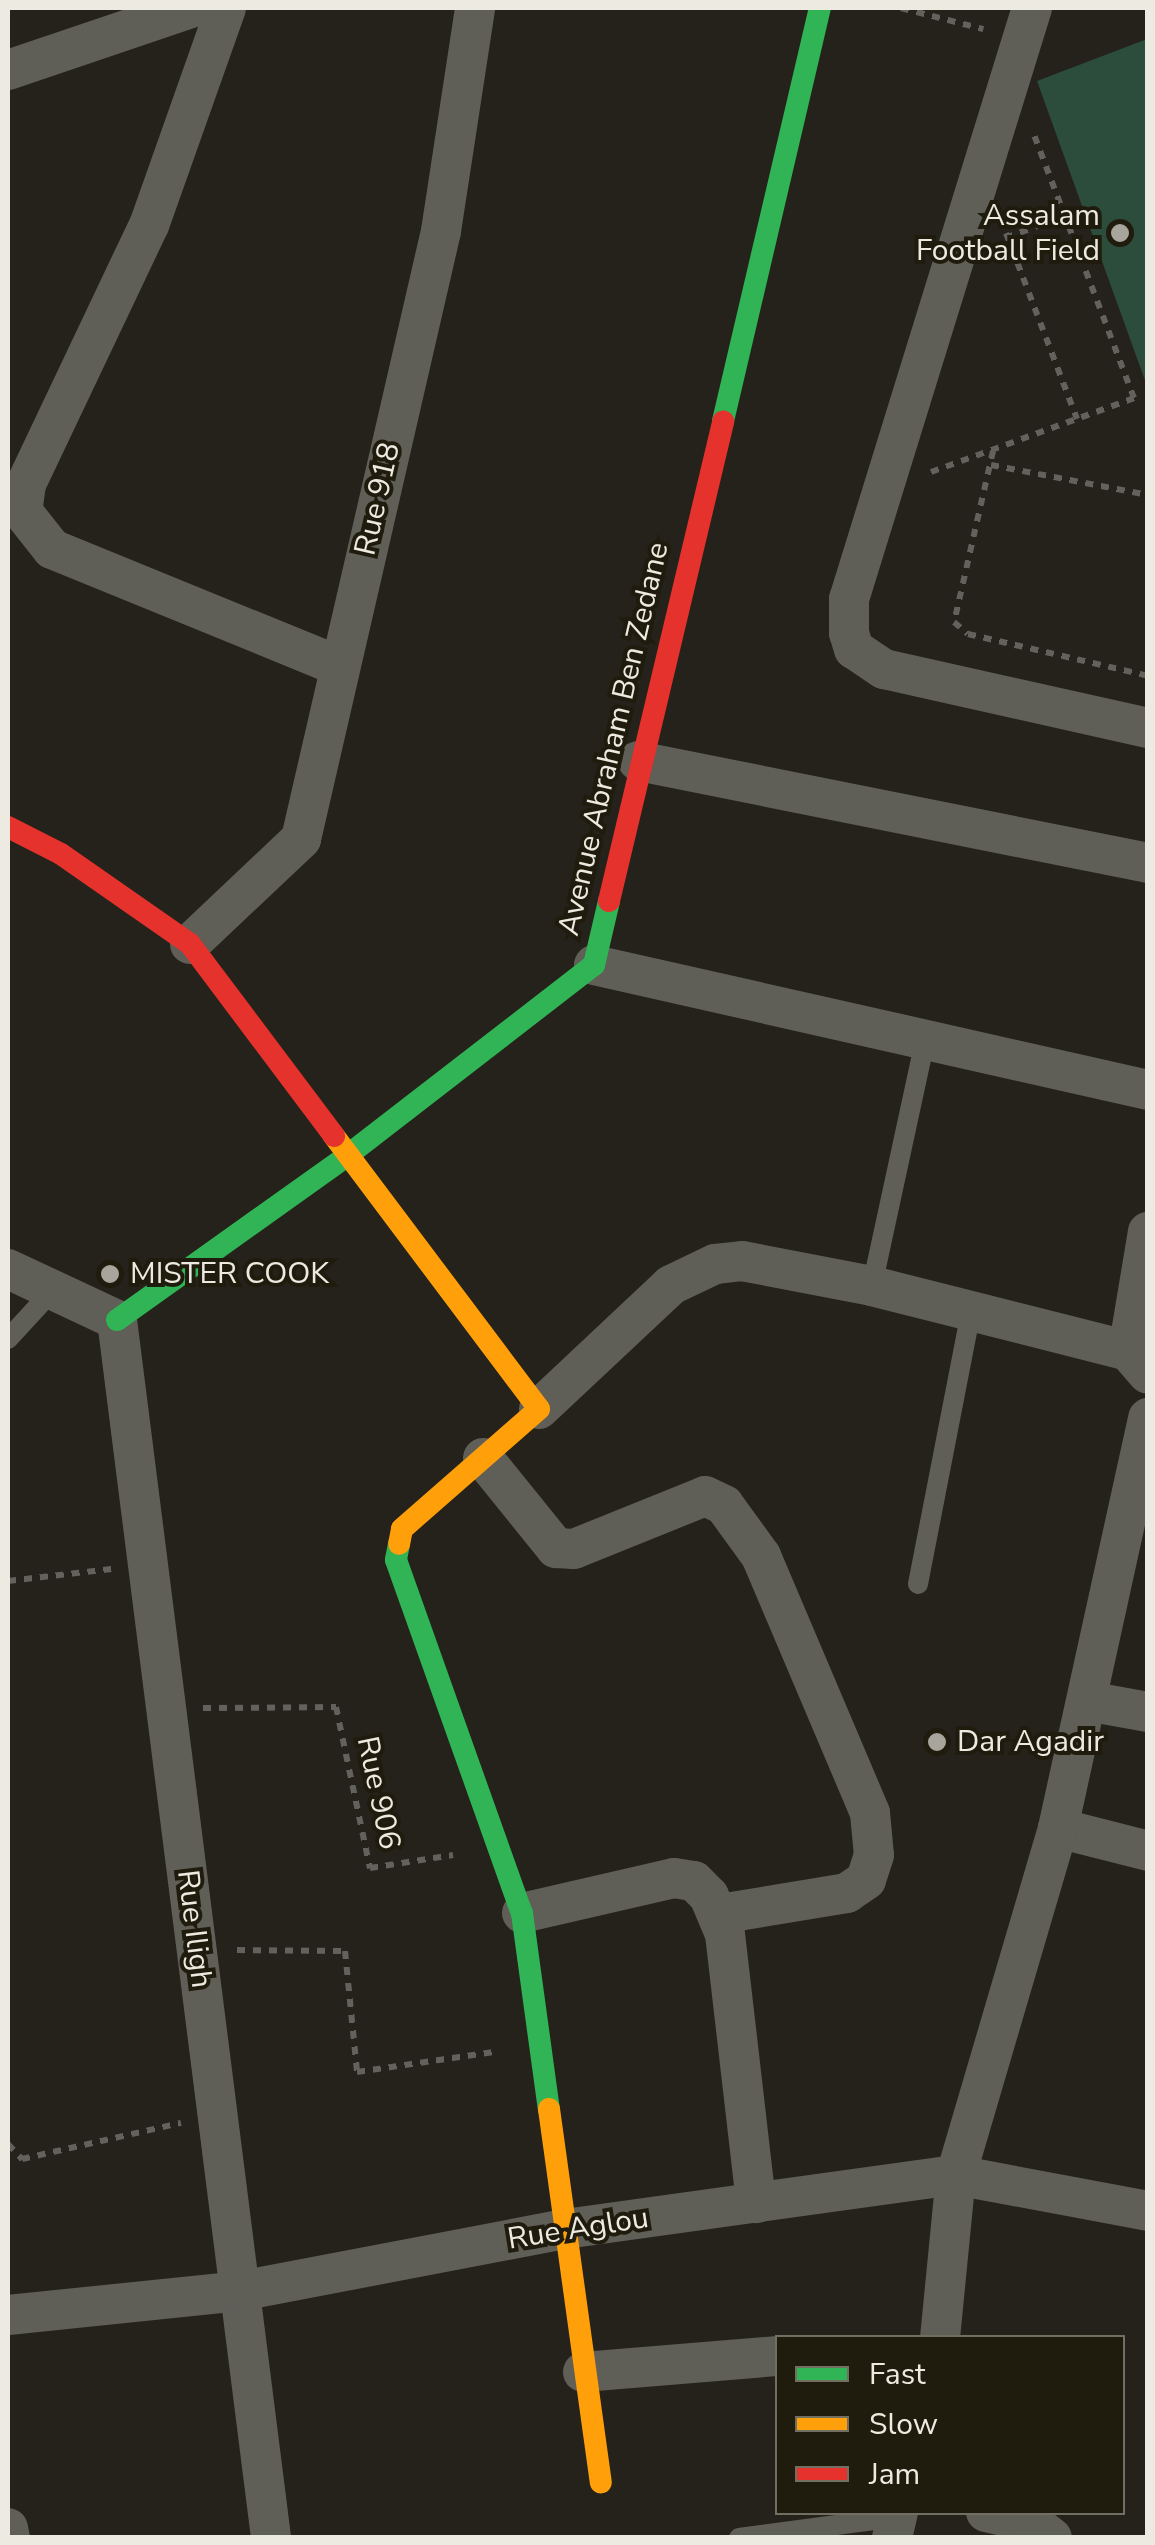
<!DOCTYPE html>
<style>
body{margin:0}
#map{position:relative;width:1155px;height:2545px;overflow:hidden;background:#24221b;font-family:"Nunito Sans",sans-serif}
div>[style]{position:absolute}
.green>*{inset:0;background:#2c4c3c}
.path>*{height:6px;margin-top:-3px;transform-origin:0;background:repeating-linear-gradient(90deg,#62615b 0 8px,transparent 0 16px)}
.lane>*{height:20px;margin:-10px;padding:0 10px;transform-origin:10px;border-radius:10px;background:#5f5e57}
.street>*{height:40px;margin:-20px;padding:0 20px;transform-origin:20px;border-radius:20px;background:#5f5e57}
.fast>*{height:22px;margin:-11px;padding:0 11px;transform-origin:11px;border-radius:11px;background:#30b455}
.slow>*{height:22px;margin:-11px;padding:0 11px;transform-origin:11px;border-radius:11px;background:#ff9f0a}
.jam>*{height:22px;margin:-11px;padding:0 11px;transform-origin:11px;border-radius:11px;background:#e5322d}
.dots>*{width:28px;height:28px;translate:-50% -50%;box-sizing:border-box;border:5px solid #1f1b0d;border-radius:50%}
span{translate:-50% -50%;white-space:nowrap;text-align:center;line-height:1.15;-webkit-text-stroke:8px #1f1b0d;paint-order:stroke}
.poi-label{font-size:30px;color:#edebe1}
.right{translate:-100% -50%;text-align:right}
.left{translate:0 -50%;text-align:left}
.street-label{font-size:30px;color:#edebe1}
.frame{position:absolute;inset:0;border:10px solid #edebe1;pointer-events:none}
.legend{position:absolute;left:775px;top:2335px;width:350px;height:180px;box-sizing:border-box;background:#1f1b0d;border:2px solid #716e62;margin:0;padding:12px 18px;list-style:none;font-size:30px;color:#edebe1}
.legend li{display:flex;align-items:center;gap:20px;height:50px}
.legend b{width:50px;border:2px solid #716e62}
</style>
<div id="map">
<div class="green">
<div style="clip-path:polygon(1147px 39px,1147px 386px,1037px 81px)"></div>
</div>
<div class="path">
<div style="left:901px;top:8px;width:85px;rotate:14.4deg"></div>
<div style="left:1006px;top:233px;width:199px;rotate:69.1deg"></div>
<div style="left:1005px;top:238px;width:64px;rotate:-20.1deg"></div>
<div style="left:993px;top:451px;width:175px;rotate:102.8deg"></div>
<div style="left:954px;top:622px;width:18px;rotate:41deg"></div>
<div style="left:968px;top:634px;width:185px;rotate:13.1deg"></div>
<div style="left:991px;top:465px;width:160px;rotate:10.8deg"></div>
<div style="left:931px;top:472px;width:216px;rotate:-20deg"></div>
<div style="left:1134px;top:398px;width:281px;rotate:-110.8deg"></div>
<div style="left:8px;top:1581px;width:104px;rotate:-6.6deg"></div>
<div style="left:203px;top:1708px;width:133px;rotate:-0.4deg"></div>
<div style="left:336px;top:1707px;width:165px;rotate:78.1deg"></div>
<div style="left:370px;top:1868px;width:84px;rotate:-8.9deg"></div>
<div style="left:237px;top:1950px;width:108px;rotate:0.5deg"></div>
<div style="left:345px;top:1951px;width:122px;rotate:84.3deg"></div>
<div style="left:357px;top:2072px;width:138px;rotate:-8.3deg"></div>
<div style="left:8px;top:2144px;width:21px;rotate:47deg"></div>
<div style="left:22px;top:2159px;width:163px;rotate:-12.8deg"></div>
</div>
<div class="lane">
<div style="left:872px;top:1286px;width:252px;rotate:-77.8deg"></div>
<div style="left:8px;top:1339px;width:67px;rotate:-47.4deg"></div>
<div style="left:918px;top:1584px;width:278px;rotate:-79deg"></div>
<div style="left:739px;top:2538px;width:159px;rotate:-7.6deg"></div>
</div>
<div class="street">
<div style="left:226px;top:8px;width:230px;rotate:109.5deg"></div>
<div style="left:149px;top:225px;width:287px;rotate:115.4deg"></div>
<div style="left:26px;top:484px;width:27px;rotate:98deg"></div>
<div style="left:22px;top:511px;width:48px;rotate:51.7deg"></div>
<div style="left:52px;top:549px;width:310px;rotate:22.2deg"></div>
<div style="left:1032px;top:8px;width:619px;rotate:107.2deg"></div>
<div style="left:849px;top:599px;width:34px;rotate:90deg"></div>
<div style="left:849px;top:633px;width:17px;rotate:73deg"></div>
<div style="left:854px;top:649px;width:36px;rotate:34deg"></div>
<div style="left:884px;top:669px;width:271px;rotate:12.6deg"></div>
<div style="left:8px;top:70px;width:193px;rotate:-18.7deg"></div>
<div style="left:638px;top:761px;width:520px;rotate:11.31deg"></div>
<div style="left:190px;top:944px;width:153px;rotate:-43.4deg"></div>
<div style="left:301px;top:839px;width:624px;rotate:-77.03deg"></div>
<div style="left:441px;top:231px;width:226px;rotate:-81.3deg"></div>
<div style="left:594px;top:965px;width:568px;rotate:12.71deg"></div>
<div style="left:8px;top:1269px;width:120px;rotate:25.1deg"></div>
<div style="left:117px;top:1320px;width:1228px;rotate:82.79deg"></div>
<div style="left:1128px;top:1351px;width:121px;rotate:-80.5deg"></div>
<div style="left:539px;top:1409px;width:181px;rotate:-43.2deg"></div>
<div style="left:671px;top:1285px;width:49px;rotate:-25.5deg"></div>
<div style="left:715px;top:1264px;width:27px;rotate:-6deg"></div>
<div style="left:742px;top:1261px;width:132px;rotate:10.9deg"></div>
<div style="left:872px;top:1286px;width:264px;rotate:14.2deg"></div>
<div style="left:1128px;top:1351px;width:30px;rotate:49deg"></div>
<div style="left:483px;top:1458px;width:116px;rotate:51deg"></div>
<div style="left:556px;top:1548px;width:18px;rotate:3deg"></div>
<div style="left:574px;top:1549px;width:141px;rotate:-22deg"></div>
<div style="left:705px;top:1496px;width:21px;rotate:25deg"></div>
<div style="left:724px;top:1505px;width:63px;rotate:54deg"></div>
<div style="left:761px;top:1556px;width:279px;rotate:67deg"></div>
<div style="left:870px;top:1813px;width:42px;rotate:84.6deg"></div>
<div style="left:874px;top:1855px;width:26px;rotate:108deg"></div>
<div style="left:866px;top:1880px;width:23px;rotate:146deg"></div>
<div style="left:847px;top:1893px;width:129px;rotate:170.6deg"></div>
<div style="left:1087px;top:1701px;width:62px;rotate:10.2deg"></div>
<div style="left:1058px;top:1828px;width:93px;rotate:14.3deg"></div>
<div style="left:522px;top:1913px;width:156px;rotate:-13deg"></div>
<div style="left:674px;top:1878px;width:20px;rotate:9deg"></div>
<div style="left:694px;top:1881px;width:21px;rotate:45deg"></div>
<div style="left:709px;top:1896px;width:41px;rotate:67.2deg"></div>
<div style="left:725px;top:1934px;width:271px;rotate:83.4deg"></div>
<div style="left:8px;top:2315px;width:233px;rotate:-5.9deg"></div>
<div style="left:240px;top:2291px;width:331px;rotate:-10.8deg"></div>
<div style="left:565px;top:2229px;width:395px;rotate:-7.9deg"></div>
<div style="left:956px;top:2175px;width:195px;rotate:10.6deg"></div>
<div style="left:940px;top:2338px;width:164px;rotate:-84.4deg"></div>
<div style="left:956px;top:2175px;width:362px;rotate:-73.6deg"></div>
<div style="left:1058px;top:1828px;width:420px;rotate:-77.6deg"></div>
<div style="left:583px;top:2372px;width:196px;rotate:-4.7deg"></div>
<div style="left:986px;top:2512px;width:48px;rotate:13.2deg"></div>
<div style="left:1033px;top:2523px;width:24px;rotate:38deg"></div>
<div style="left:8px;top:2528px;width:10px;rotate:79deg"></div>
<div style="left:892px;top:2538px;width:27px;rotate:-77deg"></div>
</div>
<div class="fast">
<div style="left:723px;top:421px;width:424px;rotate:-76.8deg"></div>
<div style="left:117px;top:1320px;width:284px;rotate:-35.5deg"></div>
<div style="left:348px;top:1155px;width:311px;rotate:-37.7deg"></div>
<div style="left:594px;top:965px;width:66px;rotate:-76.8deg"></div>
<div style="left:399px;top:1544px;width:16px;rotate:101deg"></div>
<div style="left:396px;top:1560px;width:375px;rotate:70.4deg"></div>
<div style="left:522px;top:1913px;width:198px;rotate:82.2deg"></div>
</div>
<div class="slow">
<div style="left:334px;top:1136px;width:341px;rotate:53.1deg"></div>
<div style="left:539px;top:1409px;width:182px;rotate:138.8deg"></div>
<div style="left:402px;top:1529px;width:15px;rotate:101deg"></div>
<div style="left:549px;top:2109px;width:377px;rotate:82.1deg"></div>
</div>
<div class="jam">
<div style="left:8px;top:827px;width:59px;rotate:27deg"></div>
<div style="left:61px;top:854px;width:157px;rotate:34.9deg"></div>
<div style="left:190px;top:944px;width:240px;rotate:53.1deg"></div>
<div style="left:609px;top:901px;width:493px;rotate:-76.6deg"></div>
</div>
<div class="dots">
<div style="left:1120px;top:233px;background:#a7a59c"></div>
<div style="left:110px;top:1274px;background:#a7a59c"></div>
<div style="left:937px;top:1742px;background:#a7a59c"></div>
</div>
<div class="poi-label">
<span class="right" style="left:1100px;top:233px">Assalam<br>Football Field</span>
<span class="left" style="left:130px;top:1274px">MISTER COOK</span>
<span class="left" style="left:957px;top:1742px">Dar Agadir</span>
</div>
<div class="street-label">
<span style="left:378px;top:499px;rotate:-77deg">Rue 918</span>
<span style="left:614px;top:739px;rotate:-77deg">Avenue Abraham Ben Zedane</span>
<span style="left:378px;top:1793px;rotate:78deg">Rue 906</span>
<span style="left:194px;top:1929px;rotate:83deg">Rue Iligh</span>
<span style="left:578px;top:2229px;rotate:-9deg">Rue Aglou</span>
</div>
<div class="frame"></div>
<ul class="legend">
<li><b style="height:12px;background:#30b455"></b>Fast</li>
<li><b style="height:12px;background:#ff9f0a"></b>Slow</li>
<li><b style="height:12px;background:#e5322d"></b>Jam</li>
</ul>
</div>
